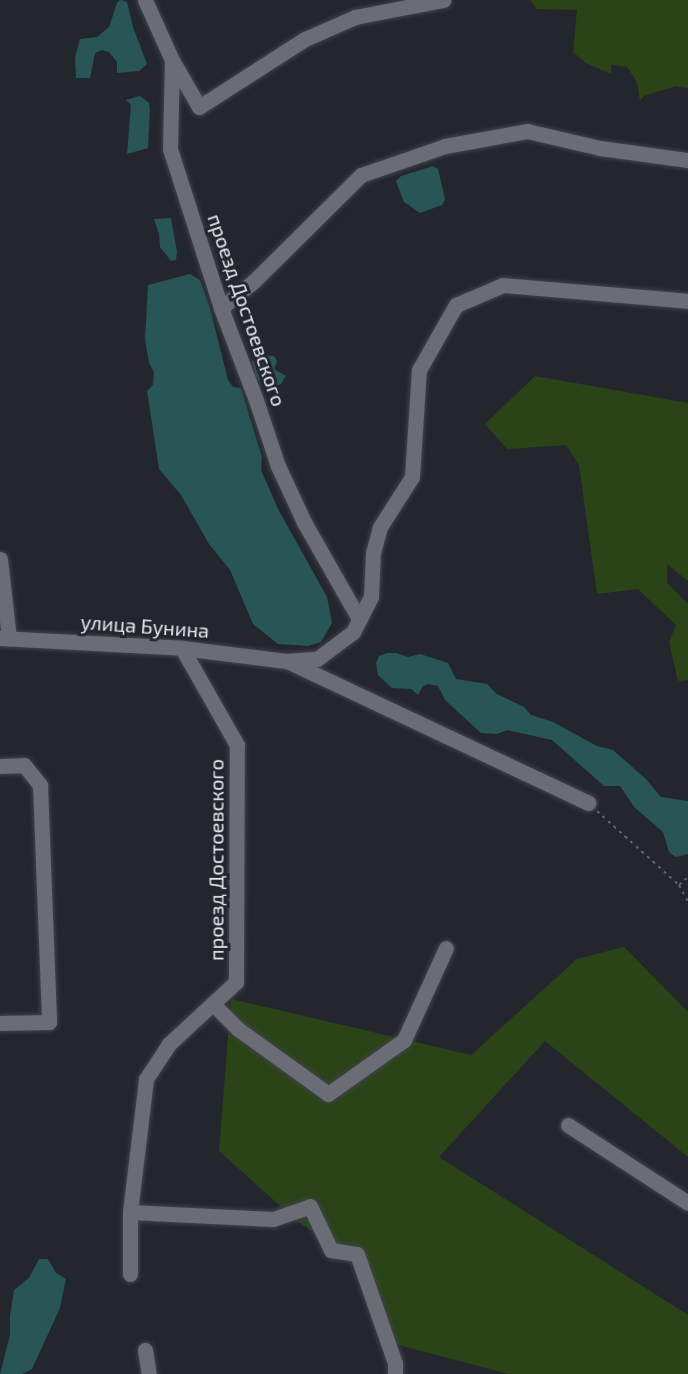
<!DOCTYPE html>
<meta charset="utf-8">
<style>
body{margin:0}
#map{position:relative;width:688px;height:1374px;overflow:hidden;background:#24262e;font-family:"Exo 2",sans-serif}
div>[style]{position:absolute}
.green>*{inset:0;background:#2a4418}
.water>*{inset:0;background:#285555}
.path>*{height:2px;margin-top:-1px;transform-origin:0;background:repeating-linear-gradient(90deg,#62646b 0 3px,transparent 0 7.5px)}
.roads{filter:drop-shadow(0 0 2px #42434a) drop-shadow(0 0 2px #42434a)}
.minor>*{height:15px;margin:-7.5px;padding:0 7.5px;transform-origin:7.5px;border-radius:7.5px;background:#6a6c76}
span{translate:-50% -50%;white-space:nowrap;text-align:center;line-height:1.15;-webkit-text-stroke:6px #24262e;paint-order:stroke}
.street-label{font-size:20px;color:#e7e9ee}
</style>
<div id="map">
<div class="green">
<div style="clip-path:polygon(530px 0,688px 0,688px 88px,676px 86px,644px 96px,640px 101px,637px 82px,627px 67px,611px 65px,611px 74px,586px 63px,573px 52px,577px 10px,537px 9px)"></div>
<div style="clip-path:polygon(535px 376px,688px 403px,688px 581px,667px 564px,667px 583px,688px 604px,688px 680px,678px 681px,669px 642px,676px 625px,638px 589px,597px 594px,579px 465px,566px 445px,507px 449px,485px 424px)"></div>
<div style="clip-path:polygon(624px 947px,688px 1012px,688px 1157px,545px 1041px,439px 1157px,688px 1315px,688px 1374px,509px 1374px,395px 1344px,349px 1256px,297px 1221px,219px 1151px,231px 999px,471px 1055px,577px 959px)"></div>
</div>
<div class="water">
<div style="clip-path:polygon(120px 0,127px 2px,133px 27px,147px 64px,139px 71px,117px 73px,117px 62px,109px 52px,102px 50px,95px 53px,90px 78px,76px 78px,75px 58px,80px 39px,97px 37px,109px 27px,117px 3px)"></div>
<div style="clip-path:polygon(140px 96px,149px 103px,150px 109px,148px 148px,127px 154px,131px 105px,126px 100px)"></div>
<div style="clip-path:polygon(433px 166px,438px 169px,445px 199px,442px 205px,420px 213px,404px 202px,396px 181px,401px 176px)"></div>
<div style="clip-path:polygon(171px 218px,177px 252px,176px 260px,171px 261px,160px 247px,159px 234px,154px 219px)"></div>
<div style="clip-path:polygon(190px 274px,200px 280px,210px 308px,228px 380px,233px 387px,241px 388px,262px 457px,261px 470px,278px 509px,327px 597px,332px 623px,321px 642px,308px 646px,278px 644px,253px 624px,230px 570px,209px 544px,181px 495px,159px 469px,147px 391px,153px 385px,154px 372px,149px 363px,145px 339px,148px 285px)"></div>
<div style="clip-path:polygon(259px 355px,274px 356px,277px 361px,274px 369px,286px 376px,281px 384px,272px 387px,256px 378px,252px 361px,257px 361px)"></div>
<div style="clip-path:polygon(387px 653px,396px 653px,408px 657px,420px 654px,448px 663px,456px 679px,487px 684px,497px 694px,524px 707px,531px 715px,553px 722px,597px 746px,613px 750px,646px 779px,661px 797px,688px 801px,688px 854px,676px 857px,669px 852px,663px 832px,635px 808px,620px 786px,604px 786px,552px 740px,507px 730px,497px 734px,481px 733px,445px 700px,438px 686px,428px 684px,423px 686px,418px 695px,411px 689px,392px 688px,378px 675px,376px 663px,379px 656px)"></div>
<div style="clip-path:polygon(39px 1259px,48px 1259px,56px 1273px,66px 1279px,60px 1308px,32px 1369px,22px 1374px,0 1374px,10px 1335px,10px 1316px,14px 1290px,29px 1278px)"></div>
</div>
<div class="path">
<div style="left:597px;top:811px;width:110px;rotate:42.1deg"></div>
<div style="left:679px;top:885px;width:19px;rotate:62deg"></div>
<div style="left:679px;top:885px;width:12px;rotate:-42deg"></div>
</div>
<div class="roads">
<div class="minor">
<div style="left:145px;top:0;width:66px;rotate:65.8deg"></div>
<div style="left:172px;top:60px;width:89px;rotate:91.3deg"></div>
<div style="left:170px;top:149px;width:167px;rotate:72.2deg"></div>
<div style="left:221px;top:308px;width:98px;rotate:69.2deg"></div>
<div style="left:256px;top:400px;width:70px;rotate:71.6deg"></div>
<div style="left:278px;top:466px;width:62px;rotate:65.1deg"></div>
<div style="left:304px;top:522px;width:112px;rotate:60.4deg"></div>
<div style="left:172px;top:60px;width:54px;rotate:60.1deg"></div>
<div style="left:199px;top:107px;width:126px;rotate:-32.7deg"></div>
<div style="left:305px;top:39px;width:55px;rotate:-23.7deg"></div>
<div style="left:355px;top:17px;width:90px;rotate:-10.9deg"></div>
<div style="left:221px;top:308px;width:43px;rotate:-39.3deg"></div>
<div style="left:254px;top:281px;width:151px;rotate:-44.7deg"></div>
<div style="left:361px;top:175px;width:89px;rotate:-19deg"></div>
<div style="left:445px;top:146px;width:83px;rotate:-10.4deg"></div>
<div style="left:527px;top:131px;width:75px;rotate:13.1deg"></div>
<div style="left:600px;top:148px;width:89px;rotate:7.8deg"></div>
<div style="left:0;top:559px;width:80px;rotate:83.5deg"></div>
<div style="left:0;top:638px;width:182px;rotate:3.1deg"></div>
<div style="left:182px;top:648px;width:105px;rotate:7.1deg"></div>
<div style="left:286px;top:661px;width:31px;rotate:-4deg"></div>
<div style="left:317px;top:659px;width:45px;rotate:-36.9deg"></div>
<div style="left:353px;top:632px;width:39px;rotate:-63deg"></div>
<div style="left:371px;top:597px;width:44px;rotate:-87.4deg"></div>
<div style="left:373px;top:553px;width:27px;rotate:-75deg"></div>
<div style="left:380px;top:527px;width:59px;rotate:-57.4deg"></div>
<div style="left:412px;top:477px;width:107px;rotate:-86.3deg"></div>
<div style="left:419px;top:370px;width:75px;rotate:-60.4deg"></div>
<div style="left:456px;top:305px;width:51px;rotate:-23.1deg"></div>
<div style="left:503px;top:285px;width:186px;rotate:4.9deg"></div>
<div style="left:289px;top:662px;width:331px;rotate:25.2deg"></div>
<div style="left:0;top:766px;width:24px;rotate:-2deg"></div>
<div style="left:24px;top:765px;width:26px;rotate:51deg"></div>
<div style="left:40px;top:785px;width:237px;rotate:87.8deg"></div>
<div style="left:49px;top:1022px;width:49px;rotate:178.8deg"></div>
<div style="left:214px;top:1005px;width:34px;rotate:45deg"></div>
<div style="left:238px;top:1029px;width:111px;rotate:35.8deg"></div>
<div style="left:328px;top:1094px;width:93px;rotate:-35.4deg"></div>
<div style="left:404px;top:1040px;width:101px;rotate:-65.5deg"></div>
<div style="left:568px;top:1125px;width:143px;rotate:33deg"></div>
<div style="left:130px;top:1212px;width:143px;rotate:2.8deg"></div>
<div style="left:273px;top:1219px;width:39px;rotate:-19deg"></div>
<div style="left:310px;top:1206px;width:49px;rotate:64.5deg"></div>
<div style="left:331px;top:1250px;width:26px;rotate:9deg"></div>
<div style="left:357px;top:1254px;width:115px;rotate:70.8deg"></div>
<div style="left:395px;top:1363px;width:11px;rotate:90deg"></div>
<div style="left:130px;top:1274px;width:62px;rotate:-90deg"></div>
<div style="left:130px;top:1212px;width:134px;rotate:-83.1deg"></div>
<div style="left:146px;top:1079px;width:42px;rotate:-56.7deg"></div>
<div style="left:169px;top:1044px;width:91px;rotate:-42.8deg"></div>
<div style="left:236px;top:982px;width:237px;rotate:-89.8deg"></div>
<div style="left:237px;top:745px;width:112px;rotate:-119.6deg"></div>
<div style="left:145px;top:1350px;width:24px;rotate:81deg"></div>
</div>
</div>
<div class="street-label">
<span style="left:247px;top:310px;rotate:71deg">проезд Достоевского</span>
<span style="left:145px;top:626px;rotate:4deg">улица Бунина</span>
<span style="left:216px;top:860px;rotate:-90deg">проезд Достоевского</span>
</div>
</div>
